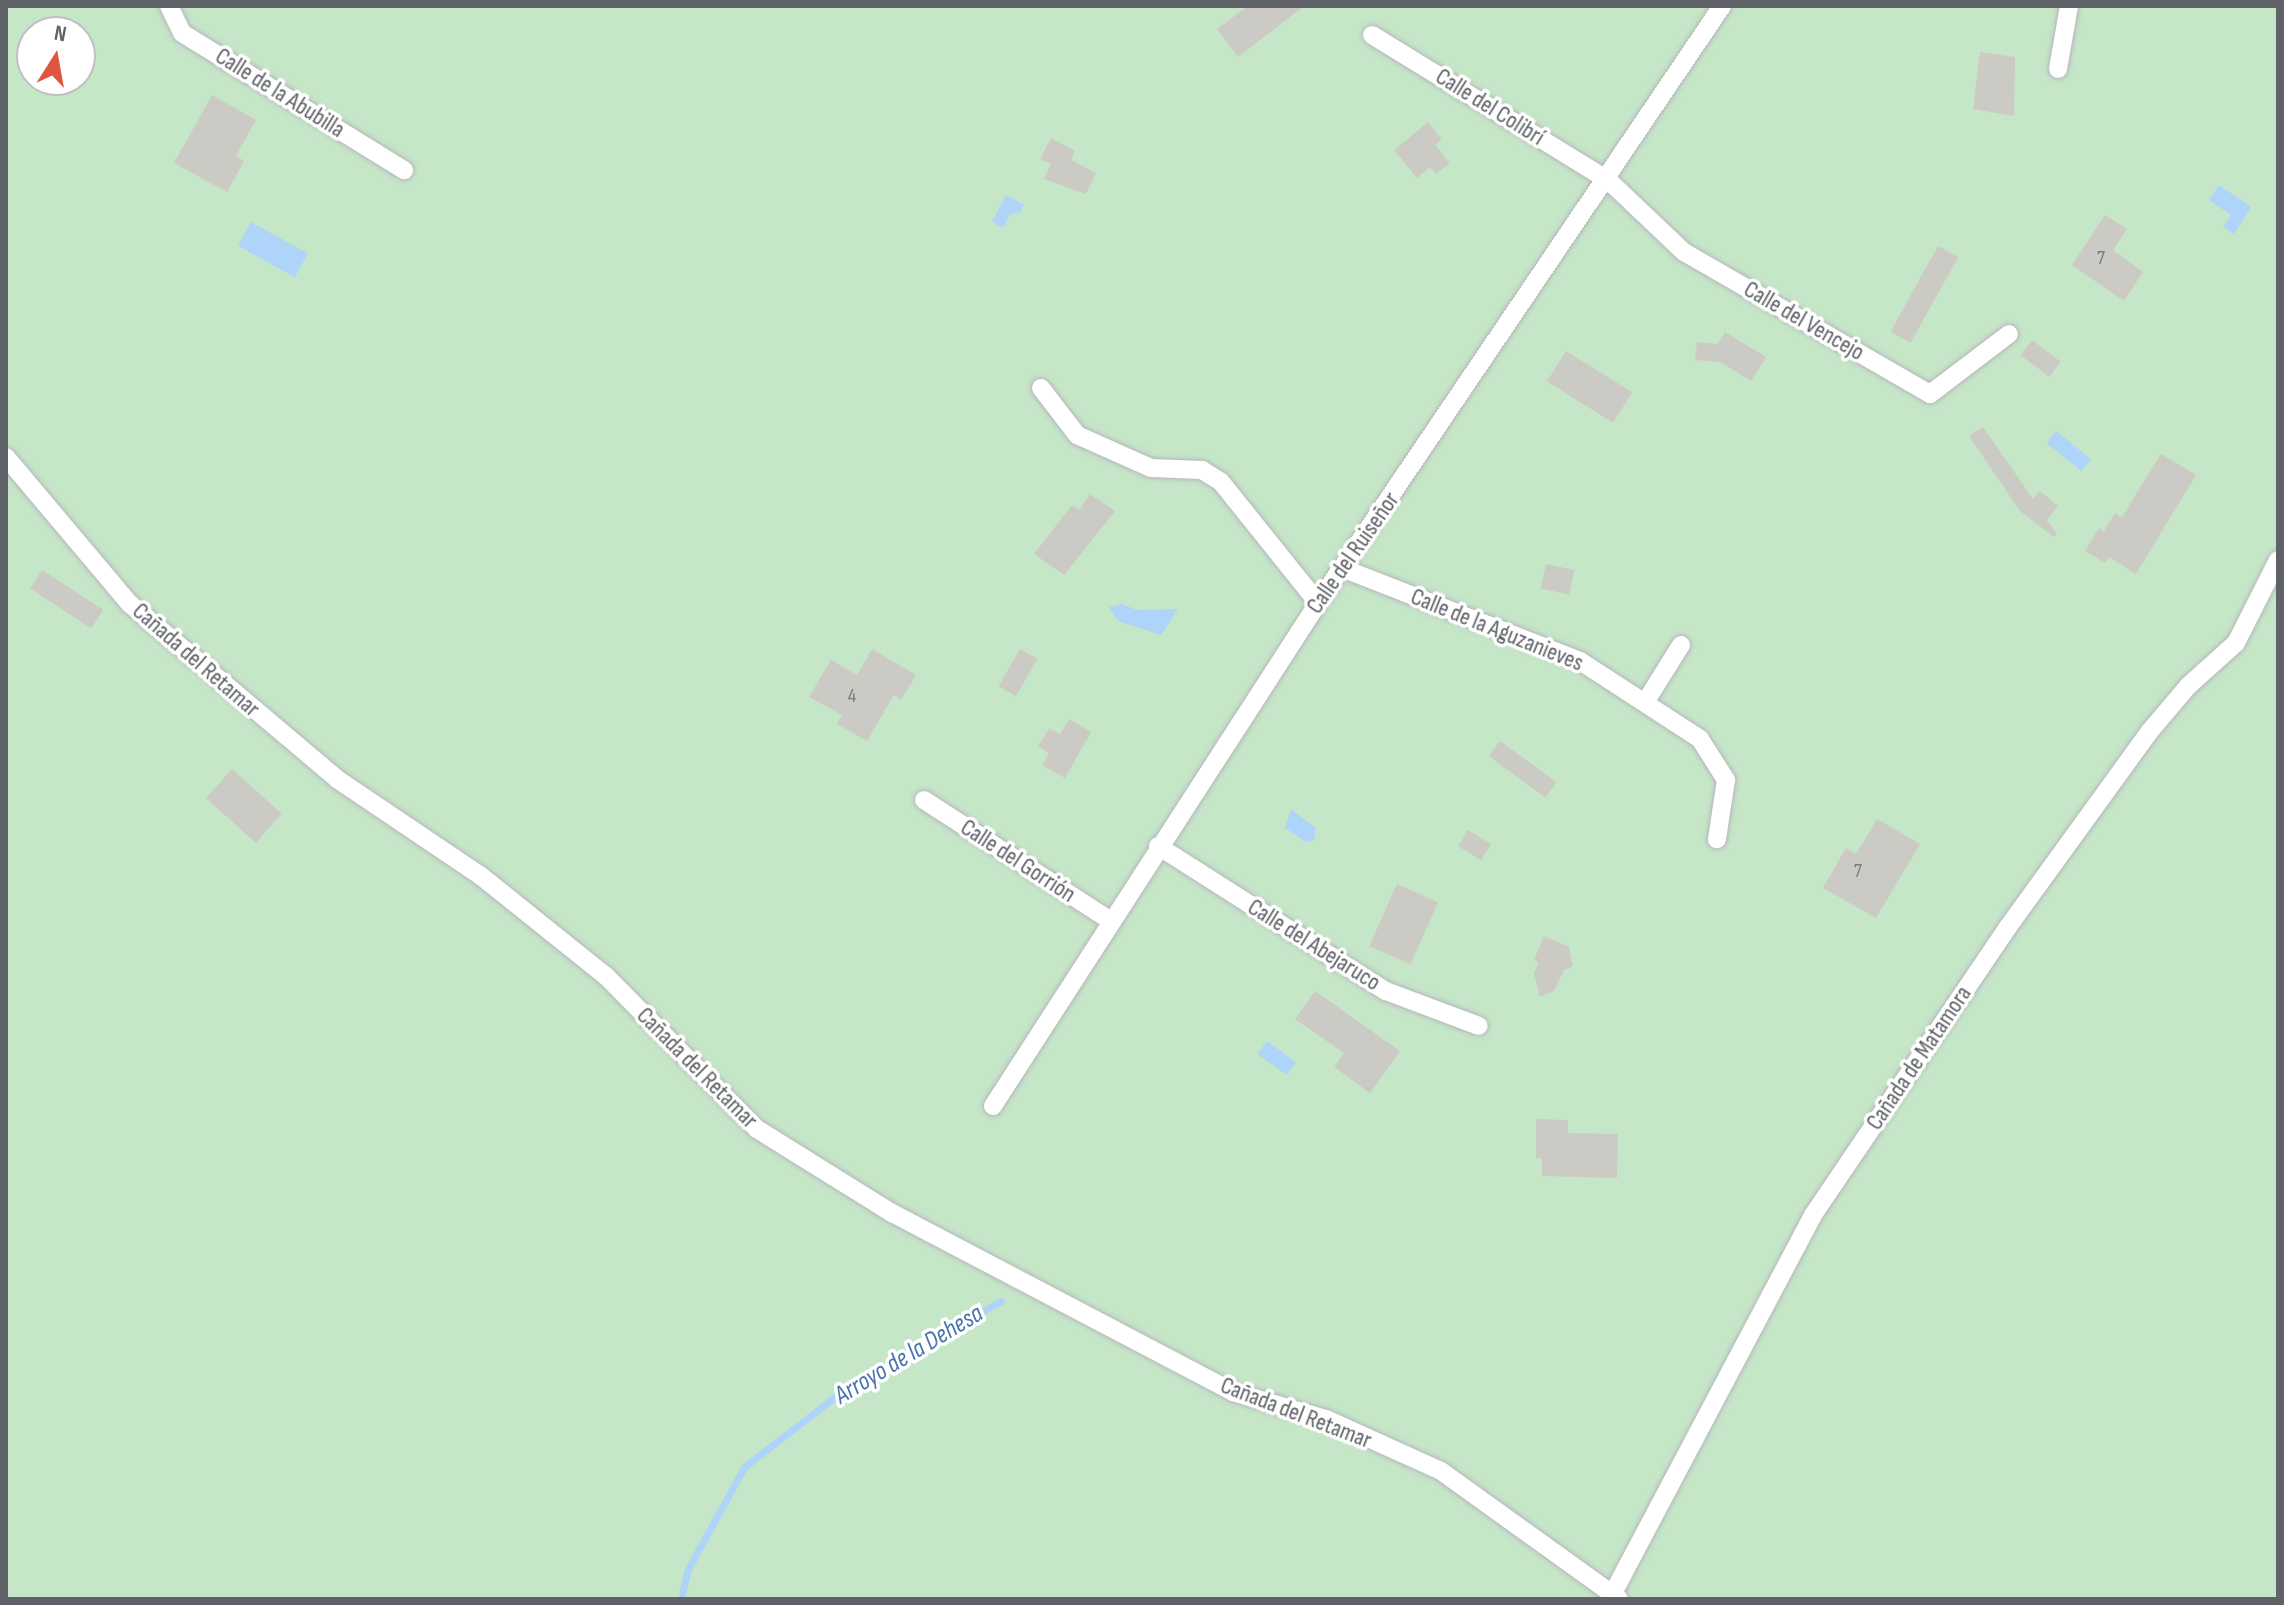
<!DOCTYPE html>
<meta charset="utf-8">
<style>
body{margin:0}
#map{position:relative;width:2284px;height:1605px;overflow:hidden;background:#f0efe8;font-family:"Sofia Sans Condensed",sans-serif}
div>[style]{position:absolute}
.green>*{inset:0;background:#c6e6c8}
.water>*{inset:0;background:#aed4fa;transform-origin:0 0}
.stream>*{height:7px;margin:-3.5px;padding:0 3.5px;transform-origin:3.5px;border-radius:3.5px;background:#aed4fa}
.building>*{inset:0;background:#cccac4;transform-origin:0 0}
.roads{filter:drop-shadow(0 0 2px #b5b7bb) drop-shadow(0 0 2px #b5b7bb)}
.street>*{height:18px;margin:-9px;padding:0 9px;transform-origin:9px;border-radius:9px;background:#fff}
span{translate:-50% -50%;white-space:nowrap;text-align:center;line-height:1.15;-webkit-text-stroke:7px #fff;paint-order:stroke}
.number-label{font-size:20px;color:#7a7c7e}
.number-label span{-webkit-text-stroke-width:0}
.street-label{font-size:24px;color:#5f6267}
.water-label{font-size:26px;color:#4a74ad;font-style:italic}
.frame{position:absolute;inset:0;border:8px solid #5f6267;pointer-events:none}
.north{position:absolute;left:16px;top:16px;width:80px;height:80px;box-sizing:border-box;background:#fff;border:2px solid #bfc0c2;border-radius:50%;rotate:11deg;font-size:22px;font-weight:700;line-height:32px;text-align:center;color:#5f6267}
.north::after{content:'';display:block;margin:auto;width:28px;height:36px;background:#df553f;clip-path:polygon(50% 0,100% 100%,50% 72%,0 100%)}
</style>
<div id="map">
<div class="green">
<div style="clip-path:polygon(evenodd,6px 6px,2278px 6px,2278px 1599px,6px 1599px,6px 6px,32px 32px,80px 32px,80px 80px,32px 80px,32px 32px)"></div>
</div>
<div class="water">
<div style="clip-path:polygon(2219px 185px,2251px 207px,2234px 234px,2223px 227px,2231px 215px,2209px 200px)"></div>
<div style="clip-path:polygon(1006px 195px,1024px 205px,1020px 212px,1010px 214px,1003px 228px,992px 222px)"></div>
<div style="left:251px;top:222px;width:65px;height:27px;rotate:29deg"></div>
<div style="left:2056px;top:431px;width:45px;height:15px;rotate:39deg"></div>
<div style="clip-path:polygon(1122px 604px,1137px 610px,1178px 609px,1161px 635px,1118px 621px,1109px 607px)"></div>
<div style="clip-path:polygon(1291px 809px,1316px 828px,1314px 840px,1306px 842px,1285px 828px)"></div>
<div style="left:1267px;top:1041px;width:36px;height:16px;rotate:36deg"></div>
</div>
<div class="stream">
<div style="left:681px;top:1599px;width:31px;rotate:-77deg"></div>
<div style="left:688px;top:1569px;width:116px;rotate:-61.2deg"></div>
<div style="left:744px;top:1467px;width:138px;rotate:-37.6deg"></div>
<div style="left:853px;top:1383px;width:169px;rotate:-29deg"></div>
</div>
<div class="building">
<div style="clip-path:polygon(1248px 6px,1304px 6px,1238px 57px,1217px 29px)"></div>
<div style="clip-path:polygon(1980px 52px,2015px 57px,2014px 116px,1973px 109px)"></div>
<div style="clip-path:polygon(212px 95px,256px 120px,236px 156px,244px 161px,227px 192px,174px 163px)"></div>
<div style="clip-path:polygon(1428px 122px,1442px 139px,1435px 145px,1450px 163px,1436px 174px,1430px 167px,1417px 178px,1394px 150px)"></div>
<div style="clip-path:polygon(1051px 138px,1075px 151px,1071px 160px,1096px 173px,1086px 194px,1044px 179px,1051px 164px,1040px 159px)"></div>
<div style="clip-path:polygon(2105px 215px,2127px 229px,2113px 250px,2143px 272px,2124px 301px,2072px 265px)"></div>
<div style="left:1938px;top:246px;width:23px;height:98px;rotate:29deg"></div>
<div style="clip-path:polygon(1725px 332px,1766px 357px,1751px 381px,1720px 362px,1695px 360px,1697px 342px,1718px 344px)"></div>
<div style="left:2032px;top:340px;width:36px;height:19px;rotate:37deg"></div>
<div style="left:1566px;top:351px;width:78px;height:36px;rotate:32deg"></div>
<div style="clip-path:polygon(1983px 427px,2033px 499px,2040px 491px,2058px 506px,2047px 520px,2057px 534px,2054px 537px,2020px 511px,1969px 436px)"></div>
<div style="clip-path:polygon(2161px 454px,2196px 475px,2136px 574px,2109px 557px,2105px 563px,2085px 551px,2099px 528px,2104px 531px,2115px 513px,2122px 517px)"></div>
<div style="clip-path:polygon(1090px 494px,1115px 511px,1064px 575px,1034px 554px,1072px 505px,1079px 510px)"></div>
<div style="left:1546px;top:564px;width:29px;height:25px;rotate:12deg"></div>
<div style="left:42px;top:570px;width:73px;height:22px;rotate:33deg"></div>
<div style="clip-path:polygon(872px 649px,916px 675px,901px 700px,894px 695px,867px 741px,837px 724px,842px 715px,809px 697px,831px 660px,857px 675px)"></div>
<div style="left:1020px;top:649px;width:20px;height:43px;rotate:30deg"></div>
<div style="clip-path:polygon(1069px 719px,1091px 732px,1065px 778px,1042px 765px,1049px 753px,1038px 747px,1049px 728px,1060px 734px)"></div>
<div style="left:1500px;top:741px;width:70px;height:19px;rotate:36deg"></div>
<div style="left:232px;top:769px;width:67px;height:39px;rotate:42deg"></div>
<div style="clip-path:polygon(1877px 819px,1920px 844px,1876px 918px,1823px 888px,1846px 848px,1856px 854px)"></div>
<div style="left:1468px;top:830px;width:27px;height:19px;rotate:31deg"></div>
<div style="left:1397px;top:884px;width:45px;height:68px;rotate:24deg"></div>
<div style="clip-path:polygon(1544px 936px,1569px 947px,1573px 966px,1564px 970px,1554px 991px,1540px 997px,1534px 973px,1539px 962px,1534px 960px)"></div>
<div style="clip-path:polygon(1315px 991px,1400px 1051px,1370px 1093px,1334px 1067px,1344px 1053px,1295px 1019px)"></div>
<div style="clip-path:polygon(1536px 1119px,1568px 1120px,1568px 1133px,1618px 1134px,1617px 1178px,1542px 1176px,1542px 1158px,1536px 1158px)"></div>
</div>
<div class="roads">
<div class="street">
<div style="left:169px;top:6px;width:30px;rotate:64deg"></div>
<div style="left:182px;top:33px;width:261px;rotate:31.7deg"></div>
<div style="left:1372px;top:35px;width:277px;rotate:31.6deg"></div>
<div style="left:1608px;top:180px;width:105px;rotate:43.5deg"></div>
<div style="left:1684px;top:252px;width:284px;rotate:30deg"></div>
<div style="left:1930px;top:394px;width:99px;rotate:-37.2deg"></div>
<div style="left:2058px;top:69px;width:64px;rotate:-80.1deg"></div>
<div style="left:1041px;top:388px;width:59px;rotate:52.5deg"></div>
<div style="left:1077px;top:435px;width:81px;rotate:24deg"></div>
<div style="left:1151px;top:468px;width:51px;rotate:2.2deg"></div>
<div style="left:1202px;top:470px;width:22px;rotate:32deg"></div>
<div style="left:1221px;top:482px;width:155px;rotate:51.3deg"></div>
<div style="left:6px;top:457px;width:192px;rotate:49.9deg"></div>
<div style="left:130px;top:604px;width:271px;rotate:40.2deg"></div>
<div style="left:337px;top:779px;width:174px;rotate:34deg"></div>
<div style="left:481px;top:876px;width:160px;rotate:38.7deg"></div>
<div style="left:606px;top:976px;width:215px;rotate:45.4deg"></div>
<div style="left:757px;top:1129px;width:159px;rotate:31.9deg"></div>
<div style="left:892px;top:1213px;width:385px;rotate:27.7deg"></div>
<div style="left:1233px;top:1392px;width:97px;rotate:16.2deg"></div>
<div style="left:1326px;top:1419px;width:126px;rotate:24.3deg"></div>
<div style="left:1441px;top:1471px;width:219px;rotate:35.7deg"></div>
<div style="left:1344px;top:569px;width:253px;rotate:21.3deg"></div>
<div style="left:1580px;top:661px;width:143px;rotate:33deg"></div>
<div style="left:1700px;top:739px;width:49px;rotate:57.6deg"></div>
<div style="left:1726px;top:780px;width:60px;rotate:98.7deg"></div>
<div style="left:1646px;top:701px;width:66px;rotate:-58deg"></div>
<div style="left:924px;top:800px;width:223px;rotate:32.9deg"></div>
<div style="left:1158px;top:846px;width:270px;rotate:32.5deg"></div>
<div style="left:1386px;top:991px;width:99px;rotate:20.6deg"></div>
<div style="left:993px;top:1106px;width:599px;rotate:-57.13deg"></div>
<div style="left:1318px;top:603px;width:721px;rotate:-55.91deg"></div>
<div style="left:1613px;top:1593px;width:428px;rotate:-62.1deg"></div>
<div style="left:1813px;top:1215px;width:348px;rotate:-55.9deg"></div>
<div style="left:2008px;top:927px;width:242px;rotate:-54.1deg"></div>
<div style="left:2150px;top:731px;width:59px;rotate:-49.8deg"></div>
<div style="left:2188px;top:686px;width:64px;rotate:-41.9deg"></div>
<div style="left:2236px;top:643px;width:93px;rotate:-63.2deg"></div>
</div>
</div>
<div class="number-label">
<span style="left:2101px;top:258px">7</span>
<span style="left:852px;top:696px">4</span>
<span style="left:1858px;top:871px">7</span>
</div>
<div class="street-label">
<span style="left:280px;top:93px;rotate:32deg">Calle de la Abubilla</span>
<span style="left:1490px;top:107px;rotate:32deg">Calle del Colibrí</span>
<span style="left:1804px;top:321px;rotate:30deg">Calle del Vencejo</span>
<span style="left:1353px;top:553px;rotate:-55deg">Calle del Ruiseñor</span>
<span style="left:1497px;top:630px;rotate:22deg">Calle de la Aguzanieves</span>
<span style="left:196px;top:660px;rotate:41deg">Cañada del Retamar</span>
<span style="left:1018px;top:861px;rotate:33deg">Calle del Gorrión</span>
<span style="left:1314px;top:945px;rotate:32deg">Calle del Abejaruco</span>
<span style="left:1919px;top:1058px;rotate:-56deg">Cañada de Matamora</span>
<span style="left:697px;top:1068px;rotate:45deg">Cañada del Retamar</span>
<span style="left:1296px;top:1413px;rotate:21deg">Cañada del Retamar</span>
</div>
<div class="water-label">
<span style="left:909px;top:1355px;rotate:-31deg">Arroyo de la Dehesa</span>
</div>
<div class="frame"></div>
<div class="north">N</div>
</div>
